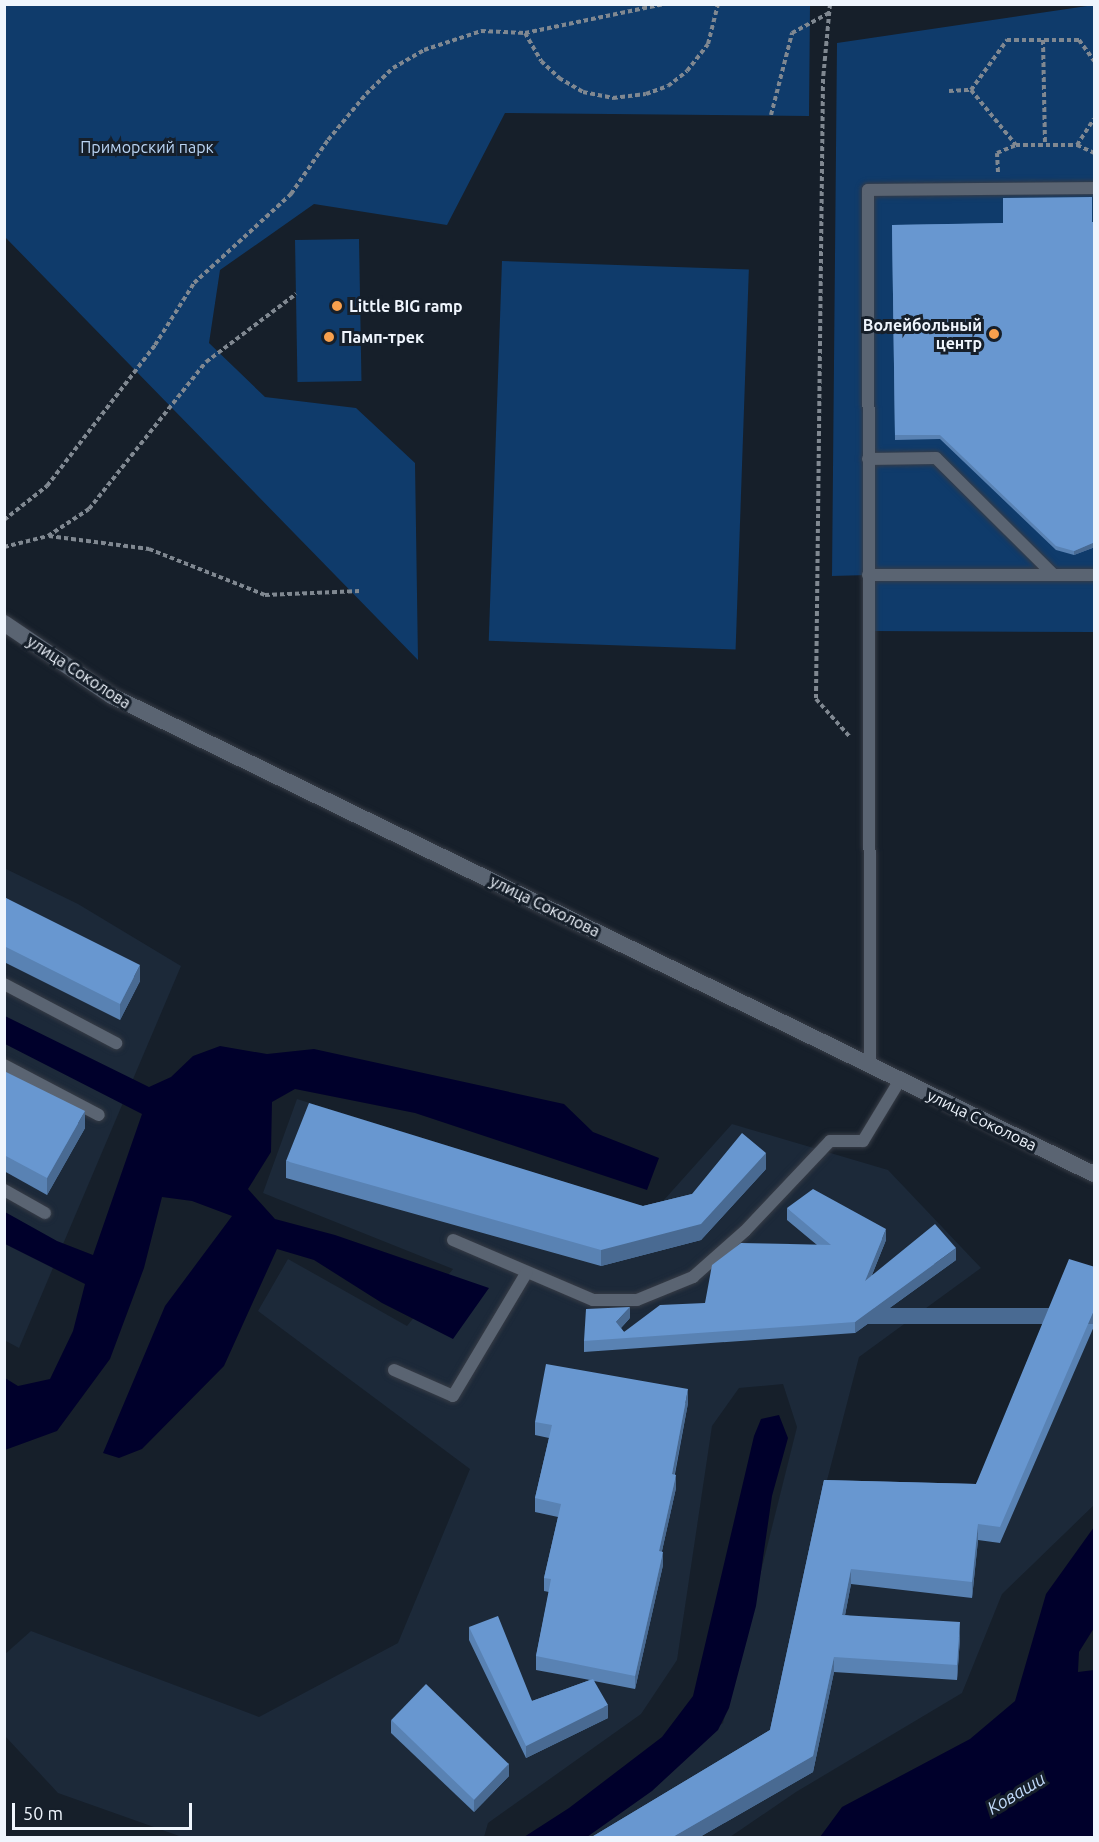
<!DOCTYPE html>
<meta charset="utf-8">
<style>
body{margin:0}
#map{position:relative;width:1099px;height:1842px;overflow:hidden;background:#161f2a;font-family:Ubuntu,sans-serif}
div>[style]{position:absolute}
.built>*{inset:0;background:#1c2939}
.green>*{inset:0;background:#0f3b6b;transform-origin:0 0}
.water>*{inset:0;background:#00002b}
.path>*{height:4px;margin-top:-2px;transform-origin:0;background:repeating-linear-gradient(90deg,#808891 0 4.5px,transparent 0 7.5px)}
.roads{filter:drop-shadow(0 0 2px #373c46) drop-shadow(0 0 2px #373c46)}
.service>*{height:12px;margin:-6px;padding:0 6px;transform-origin:6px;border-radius:6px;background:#5a6472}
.minor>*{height:16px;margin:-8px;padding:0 8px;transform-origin:8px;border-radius:8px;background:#5a6472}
.wall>*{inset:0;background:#5982b3}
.shaded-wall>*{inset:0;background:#496a92;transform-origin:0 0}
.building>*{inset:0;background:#6897d0;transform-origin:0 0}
.dots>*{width:16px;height:16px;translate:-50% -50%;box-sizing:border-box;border:3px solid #161f2a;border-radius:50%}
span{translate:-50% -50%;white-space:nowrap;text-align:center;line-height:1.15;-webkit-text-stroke:6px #161f2a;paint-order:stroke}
.park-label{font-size:16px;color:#bbd5f4}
.poi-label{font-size:16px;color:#eff5fd;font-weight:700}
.left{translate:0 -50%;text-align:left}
.right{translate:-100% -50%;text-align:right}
.street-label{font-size:16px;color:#eff5fd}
.water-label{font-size:18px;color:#c0d9f9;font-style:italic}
.frame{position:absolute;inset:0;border:6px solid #eff5fd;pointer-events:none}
.scale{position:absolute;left:12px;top:1803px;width:180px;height:27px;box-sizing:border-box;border:3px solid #eff5fd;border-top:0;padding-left:8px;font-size:18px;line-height:21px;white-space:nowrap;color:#eff5fd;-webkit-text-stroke:4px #161f2a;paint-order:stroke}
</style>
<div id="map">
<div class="built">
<div style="clip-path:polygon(4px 868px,78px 904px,181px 966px,19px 1348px,4px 1340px)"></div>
<div style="clip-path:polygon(297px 1099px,655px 1210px,732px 1124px,888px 1170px,981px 1268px,859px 1357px,825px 1488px,976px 1522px,1094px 1298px,1094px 1505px,1002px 1594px,962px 1693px,796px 1792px,730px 1837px,564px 1837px,723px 1723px,797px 1427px,783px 1384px,739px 1388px,712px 1426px,677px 1660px,641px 1714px,488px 1823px,484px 1837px,182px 1837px,58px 1793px,5px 1736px,4px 1655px,31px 1631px,259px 1717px,398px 1643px,470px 1469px,258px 1311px,288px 1259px,407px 1326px,453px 1269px,263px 1193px)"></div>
</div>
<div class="green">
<div style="clip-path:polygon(5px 5px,810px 5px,809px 116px,505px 113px,447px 225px,314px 204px,220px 270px,209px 343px,265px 397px,356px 408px,415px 463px,418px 660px,5px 237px)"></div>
<div style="clip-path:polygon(1094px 5px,1094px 632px,869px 631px,868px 575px,832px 576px,837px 43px)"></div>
<div style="left:359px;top:239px;width:142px;height:64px;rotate:89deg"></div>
<div style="left:502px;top:261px;width:247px;height:380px;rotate:2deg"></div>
</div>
<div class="water">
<div style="clip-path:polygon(5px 1016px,149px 1087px,171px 1077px,193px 1056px,220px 1046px,267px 1054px,314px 1049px,564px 1104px,593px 1132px,659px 1158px,647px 1190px,415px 1113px,295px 1089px,272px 1102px,271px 1152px,248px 1189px,275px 1219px,335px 1235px,489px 1288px,453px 1339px,382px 1303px,314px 1260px,277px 1249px,224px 1366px,142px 1449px,119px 1458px,103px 1453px,165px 1306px,232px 1216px,192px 1201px,162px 1197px,144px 1268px,110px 1359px,57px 1431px,5px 1450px,5px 1378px,18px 1386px,50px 1379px,73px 1331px,85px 1284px,5px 1244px,5px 1212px,57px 1241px,93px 1255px,142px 1114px,5px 1044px)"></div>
<div style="clip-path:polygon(779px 1415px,788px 1438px,772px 1496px,756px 1606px,729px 1708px,718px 1730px,652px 1791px,587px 1837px,524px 1837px,569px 1808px,662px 1737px,693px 1696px,754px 1436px,761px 1419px)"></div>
<div style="clip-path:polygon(1094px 1527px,1094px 1628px,1079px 1652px,1078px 1672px,1094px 1670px,1094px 1837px,820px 1837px,842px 1807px,970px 1739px,1015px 1701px,1046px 1594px)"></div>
</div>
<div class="path">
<div style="left:830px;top:4px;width:75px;rotate:95.3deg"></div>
<div style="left:823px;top:79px;width:620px;rotate:90.65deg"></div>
<div style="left:816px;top:699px;width:51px;rotate:48.2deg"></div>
<div style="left:525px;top:33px;width:32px;rotate:60deg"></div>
<div style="left:541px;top:61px;width:25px;rotate:43deg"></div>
<div style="left:559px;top:78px;width:28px;rotate:30deg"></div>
<div style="left:583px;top:92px;width:31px;rotate:11deg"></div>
<div style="left:613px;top:98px;width:33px;rotate:-7deg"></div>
<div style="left:646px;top:94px;width:23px;rotate:-20deg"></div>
<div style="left:668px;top:86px;width:24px;rotate:-38deg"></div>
<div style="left:687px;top:71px;width:34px;rotate:-52deg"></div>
<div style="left:708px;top:44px;width:41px;rotate:-76deg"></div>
<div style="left:1043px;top:40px;width:105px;rotate:88.9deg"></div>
<div style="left:971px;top:90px;width:62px;rotate:-54.2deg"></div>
<div style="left:1007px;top:40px;width:72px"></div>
<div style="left:1079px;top:40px;width:26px;rotate:54deg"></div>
<div style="left:971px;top:90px;width:71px;rotate:50.7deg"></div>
<div style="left:949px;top:91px;width:22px;rotate:-3deg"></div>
<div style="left:771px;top:115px;width:85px;rotate:-75.6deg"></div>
<div style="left:792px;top:33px;width:42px;rotate:-28.4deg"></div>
<div style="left:1077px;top:145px;width:31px;rotate:-57deg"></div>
<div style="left:998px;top:172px;width:19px;rotate:-93deg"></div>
<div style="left:997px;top:153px;width:21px;rotate:-23deg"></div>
<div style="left:1016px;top:145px;width:61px"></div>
<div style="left:1077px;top:145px;width:19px;rotate:25deg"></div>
<div style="left:4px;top:520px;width:55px;rotate:-38.3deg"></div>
<div style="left:47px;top:486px;width:178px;rotate:-52.5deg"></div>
<div style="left:155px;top:345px;width:73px;rotate:-57.8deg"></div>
<div style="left:194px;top:283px;width:132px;rotate:-42.5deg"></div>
<div style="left:291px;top:194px;width:65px;rotate:-55.6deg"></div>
<div style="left:328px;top:140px;width:60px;rotate:-50.4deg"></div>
<div style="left:366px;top:94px;width:37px;rotate:-44deg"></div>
<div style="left:393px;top:68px;width:36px;rotate:-30deg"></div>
<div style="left:424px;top:50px;width:60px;rotate:-18.4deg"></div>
<div style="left:481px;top:31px;width:44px;rotate:2.6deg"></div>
<div style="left:525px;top:33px;width:142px;rotate:-11.8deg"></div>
<div style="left:49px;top:536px;width:101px;rotate:7.4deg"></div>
<div style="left:149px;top:549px;width:125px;rotate:21.6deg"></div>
<div style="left:265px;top:595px;width:95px;rotate:-2.4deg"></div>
<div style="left:4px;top:547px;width:45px;rotate:-14deg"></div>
<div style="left:48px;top:536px;width:49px;rotate:-33.4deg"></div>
<div style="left:89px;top:509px;width:188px;rotate:-51.5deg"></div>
<div style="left:206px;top:362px;width:113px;rotate:-37.1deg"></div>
</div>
<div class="roads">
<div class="service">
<div style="left:868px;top:459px;width:68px;rotate:-0.8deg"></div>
<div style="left:936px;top:458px;width:166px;rotate:44.8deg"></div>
<div style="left:868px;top:575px;width:226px"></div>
<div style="left:4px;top:984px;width:127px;rotate:27.8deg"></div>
<div style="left:870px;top:1064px;width:874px;rotate:-90.13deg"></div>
<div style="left:868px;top:190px;width:226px;rotate:-0.5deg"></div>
<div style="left:4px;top:1065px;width:107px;rotate:27.8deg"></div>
<div style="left:4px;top:1190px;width:47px;rotate:29.3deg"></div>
<div style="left:453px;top:1240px;width:152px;rotate:23.2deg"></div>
<div style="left:593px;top:1300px;width:44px"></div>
<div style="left:637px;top:1300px;width:61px;rotate:-22.3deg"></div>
<div style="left:693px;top:1277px;width:69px;rotate:-41.5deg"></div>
<div style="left:745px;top:1231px;width:124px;rotate:-46.6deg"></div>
<div style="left:830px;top:1141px;width:33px"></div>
<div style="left:863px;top:1141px;width:71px;rotate:-58.8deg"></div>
<div style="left:394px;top:1370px;width:64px;rotate:23.8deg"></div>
<div style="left:453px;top:1396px;width:144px;rotate:-59.2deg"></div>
</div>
<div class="minor">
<div style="left:4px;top:623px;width:130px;rotate:34.1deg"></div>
<div style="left:112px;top:696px;width:1092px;rotate:25.96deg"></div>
</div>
</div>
<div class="wall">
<div style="clip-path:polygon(1095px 222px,1095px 547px,1074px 555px,1056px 550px,940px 439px,895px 440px,892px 225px)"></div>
<div style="clip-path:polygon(4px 897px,140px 981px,120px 1020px,4px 962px)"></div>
<div style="clip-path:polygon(4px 1071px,85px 1128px,47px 1195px,4px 1171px)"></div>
<div style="clip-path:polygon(286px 1161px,643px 1206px,692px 1194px,766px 1169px,701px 1240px,601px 1266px,286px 1178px)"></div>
<div style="clip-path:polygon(787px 1208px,886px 1240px,872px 1275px,956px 1260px,855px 1333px,584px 1352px,584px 1341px,630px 1318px,621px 1328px,624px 1332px,705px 1303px,817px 1245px,787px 1220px)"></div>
<div style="clip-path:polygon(1095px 1267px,1095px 1324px,1000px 1543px,978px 1540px,972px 1598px,851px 1584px,845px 1615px,960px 1638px,957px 1680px,834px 1672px,813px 1772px,698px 1838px,590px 1838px,770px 1730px,824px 1480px,976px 1484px)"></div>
<div style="clip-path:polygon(688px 1403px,675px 1474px,676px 1488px,662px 1551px,663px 1565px,635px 1689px,594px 1681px,608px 1718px,526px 1758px,469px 1640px,469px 1627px,532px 1701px,590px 1680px,536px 1670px,536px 1656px,549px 1592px,544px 1591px,544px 1578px,558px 1517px,535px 1512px,535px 1498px,549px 1438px,535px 1435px,535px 1422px)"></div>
<div style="clip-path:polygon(391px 1720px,509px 1776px,474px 1812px,391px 1733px)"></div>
</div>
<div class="shaded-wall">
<div style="clip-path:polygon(1095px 542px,1095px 547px,1074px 555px,1074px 551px)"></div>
<div style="clip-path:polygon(140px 965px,140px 981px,120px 1020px,120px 1004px)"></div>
<div style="clip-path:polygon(85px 1111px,85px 1128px,47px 1195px,47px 1178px)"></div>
<div style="clip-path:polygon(766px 1153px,766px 1169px,701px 1240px,601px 1266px,601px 1250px)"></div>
<div style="clip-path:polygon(886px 1229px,886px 1240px,865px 1292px,865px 1281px)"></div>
<div style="clip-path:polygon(956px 1248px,956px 1260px,855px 1333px,855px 1322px)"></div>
<div style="clip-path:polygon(630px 1307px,630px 1318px,616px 1333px,616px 1322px)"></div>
<div style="left:1095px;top:1308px;width:16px;height:239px;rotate:90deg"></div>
<div style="clip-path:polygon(688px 1389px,688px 1403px,672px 1487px,672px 1474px)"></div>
<div style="clip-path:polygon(676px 1475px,676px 1488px,659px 1564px,659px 1551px)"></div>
<div style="clip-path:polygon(978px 1524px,978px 1540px,972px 1598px,972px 1582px)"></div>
<div style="clip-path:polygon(663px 1552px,663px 1565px,635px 1689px,635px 1676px)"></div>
<div style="clip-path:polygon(851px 1569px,851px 1584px,842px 1631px,842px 1615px)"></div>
<div style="clip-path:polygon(960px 1622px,960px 1638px,957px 1680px,957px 1665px)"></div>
<div style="clip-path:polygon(834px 1657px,834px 1672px,813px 1772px,698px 1838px,671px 1838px,813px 1756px)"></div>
<div style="clip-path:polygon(608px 1705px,608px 1718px,526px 1758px,526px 1746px)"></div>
<div style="clip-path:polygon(509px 1763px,509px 1776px,474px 1812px,474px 1800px)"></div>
</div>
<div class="building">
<div style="clip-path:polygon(1092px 197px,1092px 222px,1095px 222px,1095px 542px,1074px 551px,1056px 546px,940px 435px,895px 435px,892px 225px,1003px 223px,1003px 198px)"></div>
<div style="clip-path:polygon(4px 897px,140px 965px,120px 1004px,4px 946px)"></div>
<div style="clip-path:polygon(4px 1071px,85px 1111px,47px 1178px,4px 1155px)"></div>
<div style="clip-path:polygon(309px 1103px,643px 1206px,692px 1194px,742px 1133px,766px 1153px,701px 1224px,601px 1250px,286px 1161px)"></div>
<div style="clip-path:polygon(813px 1189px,886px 1229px,865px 1281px,935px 1224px,956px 1248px,855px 1322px,584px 1341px,586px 1309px,630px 1307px,616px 1322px,624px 1332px,660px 1305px,705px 1303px,712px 1265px,741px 1243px,831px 1245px,787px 1208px)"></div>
<div style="clip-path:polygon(1069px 1259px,1095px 1267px,1095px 1308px,1000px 1527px,978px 1524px,972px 1582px,851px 1569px,842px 1615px,960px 1622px,957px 1665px,834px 1657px,813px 1756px,671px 1838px,590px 1838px,770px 1730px,824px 1480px,976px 1484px)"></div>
<div style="clip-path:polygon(546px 1364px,688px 1389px,672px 1474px,676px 1475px,659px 1551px,663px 1552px,635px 1676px,536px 1656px,551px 1579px,544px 1578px,561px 1504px,535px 1498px,552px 1425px,535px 1422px)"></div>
<div style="clip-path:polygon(498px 1616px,532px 1701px,593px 1679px,608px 1705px,526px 1746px,469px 1627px)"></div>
<div style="left:426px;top:1684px;width:115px;height:50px;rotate:44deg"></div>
</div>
<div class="dots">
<div style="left:337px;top:306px;background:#f9a04d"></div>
<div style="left:994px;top:334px;background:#f9a04d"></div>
<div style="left:329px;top:337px;background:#f9a04d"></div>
</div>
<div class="park-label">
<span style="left:147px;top:147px">Приморский парк</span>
</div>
<div class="poi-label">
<span class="left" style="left:349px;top:306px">Little BIG ramp</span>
<span class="right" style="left:982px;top:334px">Волейбольный<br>центр</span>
<span class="left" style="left:341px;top:337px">Памп-трек</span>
</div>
<div class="street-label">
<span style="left:79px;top:672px;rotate:33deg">улица Соколова</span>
<span style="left:545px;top:906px;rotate:26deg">улица Соколова</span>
<span style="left:982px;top:1120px;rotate:26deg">улица Соколова</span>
</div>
<div class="water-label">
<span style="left:1016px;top:1793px;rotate:-31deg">Коваши</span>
</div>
<div class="frame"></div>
<div class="scale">50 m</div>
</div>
